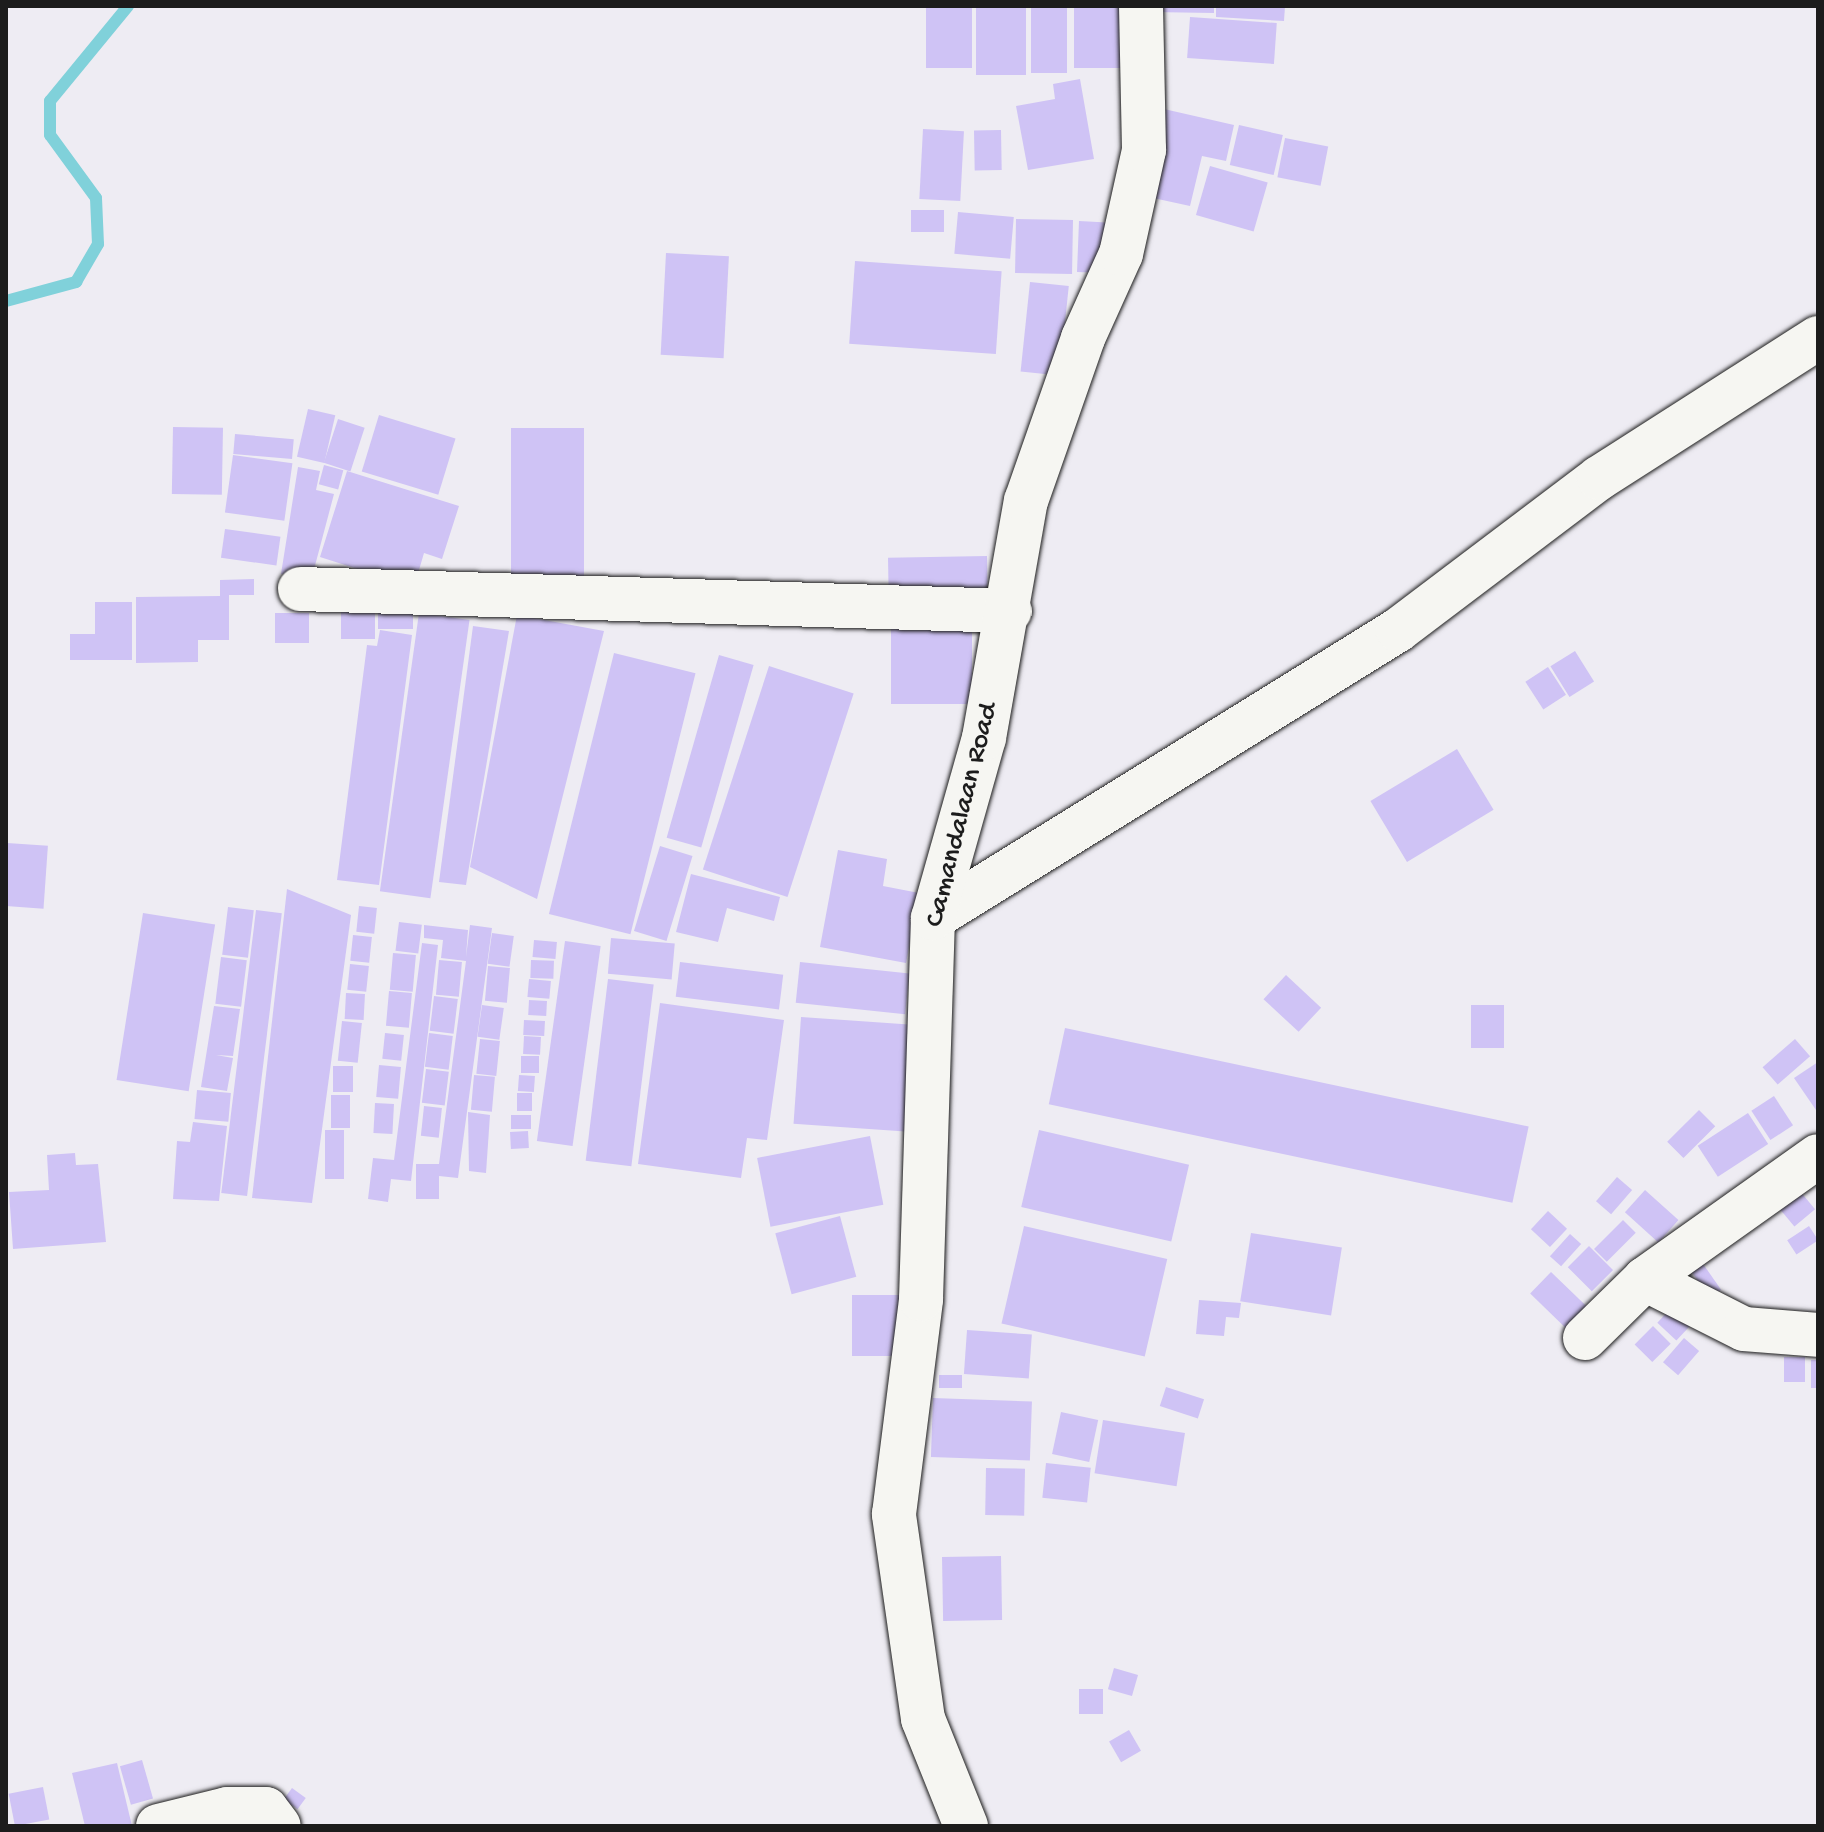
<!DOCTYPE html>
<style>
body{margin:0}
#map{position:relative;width:1824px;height:1832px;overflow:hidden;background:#eeecf3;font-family:"Gochi Hand",sans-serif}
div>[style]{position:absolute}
.stream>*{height:12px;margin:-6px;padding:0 6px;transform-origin:6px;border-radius:6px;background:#80d1da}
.building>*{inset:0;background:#cfc3f5;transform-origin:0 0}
.roads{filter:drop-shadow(0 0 2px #1c1c1c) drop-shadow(0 0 2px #1c1c1c)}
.street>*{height:44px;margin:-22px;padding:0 22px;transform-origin:22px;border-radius:22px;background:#f6f6f2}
span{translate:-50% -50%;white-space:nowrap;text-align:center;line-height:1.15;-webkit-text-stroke:6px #f6f6f2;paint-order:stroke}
.street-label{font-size:28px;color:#1c1c1c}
.frame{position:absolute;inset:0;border:8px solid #1c1c1c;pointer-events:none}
</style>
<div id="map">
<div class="stream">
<div style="left:6px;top:301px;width:73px;rotate:-15.2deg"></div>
<div style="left:76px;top:282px;width:44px;rotate:-59.9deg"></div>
<div style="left:98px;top:244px;width:46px;rotate:-92.5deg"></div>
<div style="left:96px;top:198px;width:78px;rotate:-126.1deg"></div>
<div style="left:50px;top:135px;width:34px;rotate:-90deg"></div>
<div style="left:50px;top:101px;width:123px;rotate:-50.6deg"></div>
</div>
<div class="building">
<div style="left:926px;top:6px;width:46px;height:62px"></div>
<div style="left:976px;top:6px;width:50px;height:69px"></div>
<div style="left:1031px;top:6px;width:36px;height:67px"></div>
<div style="left:1074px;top:6px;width:61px;height:62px"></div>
<div style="clip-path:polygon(1151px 6px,1214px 6px,1214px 13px,1151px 12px)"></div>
<div style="clip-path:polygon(1216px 6px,1285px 6px,1284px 21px,1216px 17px)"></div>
<div style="left:1190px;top:17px;width:87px;height:41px;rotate:4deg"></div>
<div style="clip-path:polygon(1080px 79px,1094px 159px,1028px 170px,1016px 106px,1055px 99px,1053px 84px)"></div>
<div style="clip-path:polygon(1164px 109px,1234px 125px,1226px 161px,1202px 156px,1190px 206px,1144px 196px)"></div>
<div style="left:1239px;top:125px;width:45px;height:41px;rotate:13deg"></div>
<div style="left:923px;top:129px;width:41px;height:70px;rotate:3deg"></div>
<div style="left:1001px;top:130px;width:40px;height:27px;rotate:89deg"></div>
<div style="left:1285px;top:138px;width:44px;height:40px;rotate:11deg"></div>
<div style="left:1210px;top:166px;width:60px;height:51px;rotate:16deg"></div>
<div style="left:911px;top:210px;width:33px;height:22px"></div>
<div style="left:958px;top:212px;width:56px;height:42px;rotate:5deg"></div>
<div style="left:1016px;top:219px;width:57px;height:54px;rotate:1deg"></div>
<div style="clip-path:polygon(1079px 221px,1116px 223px,1105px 273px,1077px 272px)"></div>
<div style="left:666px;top:253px;width:63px;height:102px;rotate:3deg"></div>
<div style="left:855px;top:261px;width:147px;height:83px;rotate:4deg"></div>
<div style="left:1030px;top:282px;width:39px;height:90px;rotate:6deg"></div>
<div style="left:308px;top:409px;width:28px;height:49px;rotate:13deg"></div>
<div style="left:379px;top:415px;width:80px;height:59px;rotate:17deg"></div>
<div style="left:338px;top:419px;width:28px;height:46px;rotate:18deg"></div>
<div style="left:173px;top:427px;width:50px;height:67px;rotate:1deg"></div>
<div style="left:511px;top:428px;width:73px;height:152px"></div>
<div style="left:235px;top:434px;width:59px;height:20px;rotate:5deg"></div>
<div style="left:233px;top:455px;width:60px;height:58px;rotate:8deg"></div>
<div style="left:324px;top:465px;width:20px;height:20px;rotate:15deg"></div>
<div style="clip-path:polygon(298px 467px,320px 471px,316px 490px,334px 494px,312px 577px,281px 574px)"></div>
<div style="clip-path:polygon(347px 471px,459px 506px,442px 559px,424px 553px,414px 587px,320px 557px)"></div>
<div style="left:225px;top:529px;width:56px;height:29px;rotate:8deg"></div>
<div style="left:987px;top:556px;width:41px;height:99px;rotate:89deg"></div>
<div style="clip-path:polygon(254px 579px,254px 595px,229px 595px,229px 640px,198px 640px,198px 662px,136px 663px,136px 597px,220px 596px,220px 580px)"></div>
<div style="left:378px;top:600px;width:35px;height:29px"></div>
<div style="clip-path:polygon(95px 602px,132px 602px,132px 660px,70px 660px,70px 634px,95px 634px)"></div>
<div style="left:341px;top:609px;width:34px;height:30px"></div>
<div style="left:275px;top:613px;width:34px;height:30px"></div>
<div style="left:419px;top:613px;width:51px;height:281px;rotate:8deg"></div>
<div style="clip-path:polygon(517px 615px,604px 631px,537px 899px,470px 867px)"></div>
<div style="left:891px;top:622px;width:81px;height:82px"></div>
<div style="clip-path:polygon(473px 626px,509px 631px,466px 885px,439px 882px)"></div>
<div style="clip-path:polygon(380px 630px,412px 635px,379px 885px,337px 880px,367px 645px,377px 646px)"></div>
<div style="left:1575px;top:651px;width:36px;height:29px;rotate:58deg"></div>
<div style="left:614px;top:653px;width:84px;height:269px;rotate:14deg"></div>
<div style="left:719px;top:655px;width:36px;height:190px;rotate:16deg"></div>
<div style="left:769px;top:666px;width:89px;height:214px;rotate:18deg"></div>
<div style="left:1548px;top:667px;width:33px;height:27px;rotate:57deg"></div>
<div style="left:1457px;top:749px;width:71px;height:101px;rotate:59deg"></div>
<div style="left:7px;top:843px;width:41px;height:63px;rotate:4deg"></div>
<div style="left:660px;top:846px;width:34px;height:89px;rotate:17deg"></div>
<div style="clip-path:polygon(838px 850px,887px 859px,883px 886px,919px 893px,906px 963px,820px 947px)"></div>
<div style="clip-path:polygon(691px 874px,780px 897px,774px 921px,727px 908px,718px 942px,676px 932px)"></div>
<div style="clip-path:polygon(287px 889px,351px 915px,312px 1203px,252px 1198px)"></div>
<div style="left:359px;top:906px;width:18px;height:26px;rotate:6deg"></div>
<div style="left:228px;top:907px;width:26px;height:48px;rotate:7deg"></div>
<div style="left:256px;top:910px;width:26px;height:285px;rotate:7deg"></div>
<div style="left:143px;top:913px;width:73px;height:169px;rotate:9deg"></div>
<div style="left:399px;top:922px;width:23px;height:29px;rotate:7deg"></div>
<div style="clip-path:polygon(424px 925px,468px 930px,466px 957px,470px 925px,492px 928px,458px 1178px,439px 1176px,439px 1199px,416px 1199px,416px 1164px,439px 1164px,466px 961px,441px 958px,443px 940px,424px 938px)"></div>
<div style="left:492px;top:933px;width:22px;height:31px;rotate:8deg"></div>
<div style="left:353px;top:935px;width:19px;height:26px;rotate:6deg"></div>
<div style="left:611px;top:938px;width:64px;height:36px;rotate:5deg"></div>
<div style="left:534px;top:940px;width:23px;height:17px;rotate:5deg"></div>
<div style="left:565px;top:941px;width:36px;height:202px;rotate:8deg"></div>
<div style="clip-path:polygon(422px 943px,438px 945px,411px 1181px,391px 1179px,388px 1202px,368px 1199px,373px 1158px,394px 1160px)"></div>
<div style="left:393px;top:953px;width:23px;height:37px;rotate:5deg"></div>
<div style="left:221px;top:957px;width:26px;height:47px;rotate:7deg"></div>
<div style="left:439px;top:960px;width:23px;height:35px;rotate:5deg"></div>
<div style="left:531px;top:960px;width:23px;height:18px;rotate:2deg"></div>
<div style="left:680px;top:962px;width:104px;height:35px;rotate:7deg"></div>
<div style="left:800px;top:962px;width:110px;height:41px;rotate:6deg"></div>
<div style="left:350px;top:964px;width:19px;height:26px;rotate:6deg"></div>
<div style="left:488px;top:966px;width:22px;height:35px;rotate:5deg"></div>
<div style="left:1286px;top:975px;width:48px;height:33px;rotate:43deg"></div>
<div style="left:529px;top:979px;width:22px;height:18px;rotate:5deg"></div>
<div style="left:608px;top:979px;width:46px;height:183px;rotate:7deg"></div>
<div style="left:389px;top:991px;width:23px;height:35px;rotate:5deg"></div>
<div style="left:346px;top:993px;width:19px;height:26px;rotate:3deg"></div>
<div style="left:434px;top:996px;width:24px;height:35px;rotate:7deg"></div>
<div style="left:529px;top:1000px;width:18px;height:15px;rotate:3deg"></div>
<div style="clip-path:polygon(660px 1003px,784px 1020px,767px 1140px,747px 1138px,741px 1178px,638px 1164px)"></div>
<div style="left:482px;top:1005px;width:22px;height:32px;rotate:8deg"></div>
<div style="left:1504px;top:1005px;width:43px;height:33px;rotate:90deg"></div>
<div style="clip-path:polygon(214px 1006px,240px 1009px,233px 1056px,216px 1055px,233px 1058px,227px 1091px,201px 1087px)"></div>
<div style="left:801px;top:1017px;width:119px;height:107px;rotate:4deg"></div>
<div style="left:524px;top:1020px;width:21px;height:15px;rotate:3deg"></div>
<div style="left:342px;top:1021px;width:20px;height:40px;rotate:6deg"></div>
<div style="left:1065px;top:1028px;width:474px;height:78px;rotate:12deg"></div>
<div style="left:385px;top:1033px;width:19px;height:26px;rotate:6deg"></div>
<div style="left:429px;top:1033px;width:24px;height:34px;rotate:7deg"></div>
<div style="left:524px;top:1036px;width:17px;height:18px;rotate:3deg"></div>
<div style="left:480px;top:1039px;width:20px;height:35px;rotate:6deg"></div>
<div style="left:1795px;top:1039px;width:23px;height:43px;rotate:49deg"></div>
<div style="left:521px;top:1056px;width:18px;height:17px"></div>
<div style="clip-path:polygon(1818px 1062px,1818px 1108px,1816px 1110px,1794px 1078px)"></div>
<div style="left:379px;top:1065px;width:22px;height:32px;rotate:5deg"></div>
<div style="left:333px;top:1066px;width:20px;height:26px"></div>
<div style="left:426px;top:1069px;width:23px;height:34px;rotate:7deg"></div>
<div style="left:474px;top:1075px;width:21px;height:35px;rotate:5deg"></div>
<div style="left:519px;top:1075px;width:16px;height:16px;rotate:4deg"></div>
<div style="left:197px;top:1090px;width:34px;height:29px;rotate:5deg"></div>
<div style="left:517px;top:1093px;width:15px;height:18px"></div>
<div style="left:331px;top:1095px;width:19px;height:33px"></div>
<div style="left:1774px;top:1096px;width:35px;height:27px;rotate:57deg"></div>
<div style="left:375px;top:1103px;width:19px;height:30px;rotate:3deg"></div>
<div style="left:424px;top:1106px;width:18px;height:30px;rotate:6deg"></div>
<div style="left:1699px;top:1110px;width:23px;height:45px;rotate:45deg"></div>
<div style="clip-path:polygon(468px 1112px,490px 1115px,486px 1173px,469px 1171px)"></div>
<div style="left:1748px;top:1113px;width:37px;height:60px;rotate:57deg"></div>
<div style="left:511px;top:1115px;width:20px;height:14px"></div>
<div style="clip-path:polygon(193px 1122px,227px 1126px,219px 1201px,173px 1199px,177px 1141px,190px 1142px)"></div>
<div style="left:325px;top:1130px;width:19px;height:49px"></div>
<div style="left:1039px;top:1130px;width:154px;height:79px;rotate:13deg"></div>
<div style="left:528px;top:1131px;width:17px;height:18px;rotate:87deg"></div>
<div style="left:870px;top:1136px;width:70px;height:115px;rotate:79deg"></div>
<div style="clip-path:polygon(75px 1153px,76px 1165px,98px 1164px,106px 1242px,13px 1249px,9px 1192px,49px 1190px,47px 1155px)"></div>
<div style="left:1617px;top:1177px;width:20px;height:32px;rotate:41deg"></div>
<div style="left:1645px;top:1190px;width:45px;height:30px;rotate:42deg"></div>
<div style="left:1799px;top:1190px;width:25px;height:27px;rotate:50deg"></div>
<div style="left:1548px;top:1211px;width:26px;height:25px;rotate:43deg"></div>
<div style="left:840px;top:1216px;width:63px;height:67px;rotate:75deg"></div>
<div style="left:1623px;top:1220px;width:18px;height:41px;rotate:45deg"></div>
<div style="left:1024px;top:1226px;width:147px;height:100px;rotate:13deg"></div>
<div style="left:1809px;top:1226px;width:17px;height:26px;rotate:57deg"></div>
<div style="left:1251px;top:1233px;width:92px;height:69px;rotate:9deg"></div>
<div style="left:1570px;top:1234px;width:15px;height:30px;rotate:42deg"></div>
<div style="left:1589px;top:1246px;width:34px;height:30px;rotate:45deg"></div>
<div style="left:1701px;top:1261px;width:35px;height:14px;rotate:55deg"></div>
<div style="left:1551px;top:1272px;width:57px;height:30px;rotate:44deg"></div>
<div style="left:913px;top:1295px;width:61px;height:61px;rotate:90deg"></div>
<div style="clip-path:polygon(1199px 1300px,1241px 1303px,1239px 1318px,1226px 1317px,1224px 1336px,1196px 1334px)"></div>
<div style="left:1673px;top:1306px;width:26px;height:23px;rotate:43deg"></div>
<div style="left:1653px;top:1326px;width:25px;height:26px;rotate:45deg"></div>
<div style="left:967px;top:1330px;width:65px;height:44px;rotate:4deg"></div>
<div style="left:1684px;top:1338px;width:20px;height:32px;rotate:41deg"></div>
<div style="left:1784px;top:1357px;width:21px;height:25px"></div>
<div style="left:1811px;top:1360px;width:7px;height:28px"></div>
<div style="left:962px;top:1375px;width:13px;height:23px;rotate:90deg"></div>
<div style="left:1166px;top:1387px;width:40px;height:20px;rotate:18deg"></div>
<div style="left:933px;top:1398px;width:99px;height:59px;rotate:2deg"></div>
<div style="left:1061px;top:1412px;width:38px;height:43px;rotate:12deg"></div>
<div style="left:1103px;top:1420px;width:83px;height:54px;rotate:9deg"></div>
<div style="left:1046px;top:1463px;width:45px;height:35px;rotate:6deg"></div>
<div style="left:986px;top:1468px;width:39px;height:47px;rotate:1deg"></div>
<div style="left:1001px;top:1556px;width:64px;height:59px;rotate:89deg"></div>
<div style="left:1114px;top:1668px;width:25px;height:22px;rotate:16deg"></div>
<div style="left:1079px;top:1689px;width:24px;height:25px"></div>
<div style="left:1129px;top:1730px;width:24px;height:23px;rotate:60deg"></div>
<div style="left:142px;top:1760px;width:40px;height:23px;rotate:74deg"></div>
<div style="clip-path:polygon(117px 1763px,132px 1826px,85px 1826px,72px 1773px)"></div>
<div style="left:43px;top:1787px;width:33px;height:35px;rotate:79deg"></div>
<div style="left:292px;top:1788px;width:17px;height:14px;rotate:36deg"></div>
</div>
<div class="roads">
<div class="street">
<div style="left:300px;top:589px;width:710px;rotate:1.77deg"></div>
<div style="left:933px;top:918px;width:547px;rotate:-31.77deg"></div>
<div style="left:1398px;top:630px;width:252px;rotate:-37.1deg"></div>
<div style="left:1599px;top:478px;width:260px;rotate:-32.6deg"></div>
<div style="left:1645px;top:1279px;width:111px;rotate:26.8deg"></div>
<div style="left:1744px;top:1329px;width:74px;rotate:4.6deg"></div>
<div style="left:1585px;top:1338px;width:84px;rotate:-44.5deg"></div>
<div style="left:1645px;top:1279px;width:212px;rotate:-35.4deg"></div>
<div style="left:158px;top:1826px;width:71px;rotate:-13.8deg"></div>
<div style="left:227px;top:1809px;width:39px"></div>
<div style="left:266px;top:1809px;width:21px;rotate:53deg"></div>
<div style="left:966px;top:1826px;width:115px;rotate:-111.9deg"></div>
<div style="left:923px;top:1719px;width:207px;rotate:-98.1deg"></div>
<div style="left:894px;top:1514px;width:217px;rotate:-82.8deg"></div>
<div style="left:921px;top:1299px;width:381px;rotate:-88.2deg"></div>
<div style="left:933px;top:918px;width:187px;rotate:-74.2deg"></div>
<div style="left:984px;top:738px;width:241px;rotate:-80deg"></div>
<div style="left:1026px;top:501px;width:173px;rotate:-70.7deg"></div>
<div style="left:1083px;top:338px;width:92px;rotate:-65.7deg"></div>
<div style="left:1121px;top:254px;width:107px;rotate:-77.5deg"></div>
<div style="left:1144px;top:150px;width:144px;rotate:-91.2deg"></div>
</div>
</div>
<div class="street-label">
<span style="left:963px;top:815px;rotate:-76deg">Camandalaan Road</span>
</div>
<div class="frame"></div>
</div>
